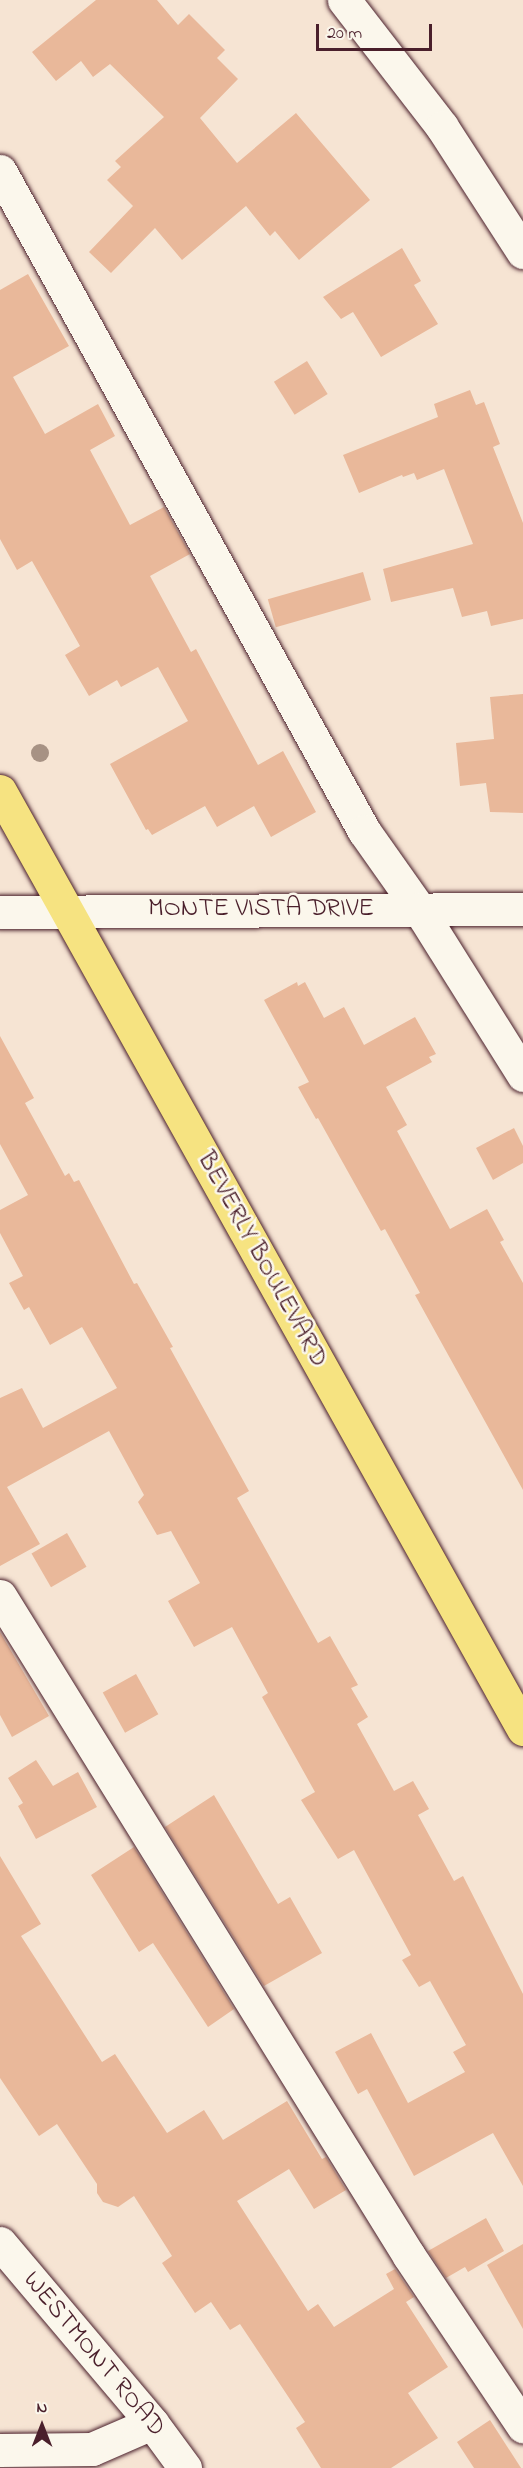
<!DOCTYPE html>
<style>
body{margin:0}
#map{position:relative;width:523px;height:2468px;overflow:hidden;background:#f6e4d3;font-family:"Indie Flower",sans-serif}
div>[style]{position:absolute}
.building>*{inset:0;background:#e9b89a;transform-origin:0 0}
.roads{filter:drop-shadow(0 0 2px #4a1f2b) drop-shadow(0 0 2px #4a1f2b)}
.minor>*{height:33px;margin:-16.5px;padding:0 16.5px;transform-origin:16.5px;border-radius:16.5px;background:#fbf7ec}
.major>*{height:33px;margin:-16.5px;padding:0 16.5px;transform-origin:16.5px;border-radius:16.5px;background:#f6e381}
.trees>*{width:18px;height:18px;margin:-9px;border-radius:50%;background:#a79284}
span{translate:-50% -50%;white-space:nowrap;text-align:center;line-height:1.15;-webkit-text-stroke:5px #fbf7ec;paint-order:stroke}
.street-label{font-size:26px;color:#4a1f2b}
.north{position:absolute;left:12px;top:2396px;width:60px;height:60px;-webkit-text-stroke:4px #fbf7ec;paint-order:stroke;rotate:0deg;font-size:16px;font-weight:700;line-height:24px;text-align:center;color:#4a1f2b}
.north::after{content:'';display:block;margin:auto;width:21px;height:27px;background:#4a1f2b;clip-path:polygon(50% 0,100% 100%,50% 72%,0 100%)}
.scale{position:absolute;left:316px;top:24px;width:116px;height:27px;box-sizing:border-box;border:3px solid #4a1f2b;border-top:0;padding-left:8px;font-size:18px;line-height:21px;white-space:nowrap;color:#4a1f2b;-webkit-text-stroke:4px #fbf7ec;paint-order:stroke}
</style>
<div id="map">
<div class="building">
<div style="clip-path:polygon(96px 0,157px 0,178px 25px,189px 14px,225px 50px,217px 58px,238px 79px,200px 118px,237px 163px,296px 113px,370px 200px,299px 260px,275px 231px,270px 236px,246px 206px,182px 260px,155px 228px,111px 273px,89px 252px,133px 206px,107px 180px,121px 167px,115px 161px,164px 117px,110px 64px,93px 77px,81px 61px,56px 81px,32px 52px)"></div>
<div style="clip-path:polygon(402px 248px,421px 281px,414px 285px,438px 324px,381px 357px,353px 312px,341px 319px,323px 297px)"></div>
<div style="clip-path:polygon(28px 274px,69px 346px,13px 377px,45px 434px,98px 404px,115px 436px,90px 450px,130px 525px,164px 507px,190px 554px,150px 576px,191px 652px,196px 649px,258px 765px,283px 751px,316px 812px,271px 837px,254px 806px,217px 827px,205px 806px,152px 835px,148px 829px,146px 830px,110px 764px,188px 721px,158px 667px,121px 687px,117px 680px,89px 696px,65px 655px,80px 646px,32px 561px,17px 570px,0 539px,0 290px)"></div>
<div style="left:307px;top:361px;width:39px;height:39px;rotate:58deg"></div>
<div style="clip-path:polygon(470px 390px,476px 405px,484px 402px,500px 444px,493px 447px,523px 523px,523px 619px,491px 626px,487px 611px,462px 617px,453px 588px,391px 602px,383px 569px,473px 544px,444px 469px,417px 480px,414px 473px,403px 477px,402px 475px,359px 493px,343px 455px,438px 417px,434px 404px)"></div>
<div style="left:363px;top:572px;width:29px;height:99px;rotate:74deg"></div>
<div style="clip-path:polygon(523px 694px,523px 813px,490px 812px,486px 783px,460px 786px,456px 743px,494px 739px,490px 697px)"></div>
<div style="clip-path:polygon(297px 982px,298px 986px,305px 982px,324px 1018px,344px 1007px,364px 1045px,415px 1017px,436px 1054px,429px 1057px,432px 1062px,386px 1087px,407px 1125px,397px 1131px,450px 1229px,487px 1209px,504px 1240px,500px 1242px,523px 1283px,523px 1490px,415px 1295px,420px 1293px,385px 1229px,381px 1231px,318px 1118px,316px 1119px,298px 1087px,309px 1082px,264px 1000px)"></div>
<div style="clip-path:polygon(0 1036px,34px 1098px,25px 1103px,65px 1176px,69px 1173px,74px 1182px,79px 1180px,134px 1284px,137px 1283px,173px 1347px,170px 1348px,249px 1491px,237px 1498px,318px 1643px,330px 1636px,358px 1685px,351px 1688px,368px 1717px,357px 1724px,394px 1791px,413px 1781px,429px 1809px,418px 1815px,454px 1881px,463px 1876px,523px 1994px,523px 2186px,493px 2133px,414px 2176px,367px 2089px,358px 2094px,335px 2052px,371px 2033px,408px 2103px,465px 2072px,453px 2052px,466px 2045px,430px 1981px,419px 1987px,402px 1960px,411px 1955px,354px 1850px,338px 1859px,301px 1800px,315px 1792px,262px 1697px,268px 1693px,232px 1627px,194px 1647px,168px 1601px,200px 1583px,171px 1531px,157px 1535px,138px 1502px,144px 1495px,109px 1431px,7px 1487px,40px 1544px,0 1566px,0 1398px,22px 1388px,43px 1428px,117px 1388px,82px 1327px,50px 1345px,29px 1307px,24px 1310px,9px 1283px,23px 1276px,0 1233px,0 1210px,28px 1195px,0 1144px)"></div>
<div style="clip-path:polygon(514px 1128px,523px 1146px,523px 1163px,493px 1180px,476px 1148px)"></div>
<div style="left:67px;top:1533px;width:39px;height:41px;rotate:60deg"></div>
<div style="clip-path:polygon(0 1632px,49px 1716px,12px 1737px,0 1715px)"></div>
<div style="left:136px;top:1674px;width:46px;height:38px;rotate:61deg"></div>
<div style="clip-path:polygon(36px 1760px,53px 1786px,78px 1772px,97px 1807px,36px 1839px,18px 1806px,23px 1803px,8px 1778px)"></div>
<div style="clip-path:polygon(214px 1795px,278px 1904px,290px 1897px,322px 1953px,264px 1986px,165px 1827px)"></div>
<div style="clip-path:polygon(134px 1847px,234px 2009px,208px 2027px,153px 1943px,139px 1952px,91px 1875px)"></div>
<div style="clip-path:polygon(0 1856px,41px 1924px,21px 1936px,102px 2062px,115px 2054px,167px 2133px,204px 2110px,223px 2140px,287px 2101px,322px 2159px,326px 2157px,346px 2190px,314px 2209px,289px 2169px,237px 2201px,308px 2311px,318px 2304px,334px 2327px,394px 2289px,386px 2274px,395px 2269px,414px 2297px,406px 2302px,448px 2367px,408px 2393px,438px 2438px,391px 2468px,321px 2468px,296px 2428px,305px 2422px,240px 2324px,230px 2330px,211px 2302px,195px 2313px,162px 2263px,172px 2256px,134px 2196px,118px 2207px,103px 2202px,97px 2193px,97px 2184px,57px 2124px,39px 2136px,0 2078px)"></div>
<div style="clip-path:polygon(486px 2218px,504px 2251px,468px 2272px,465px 2267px,446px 2278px,428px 2251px)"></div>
<div style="clip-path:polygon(523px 2244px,523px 2329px,487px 2265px)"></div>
<div style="clip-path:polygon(490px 2420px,521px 2468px,474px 2468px,457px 2442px)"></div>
</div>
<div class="roads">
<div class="minor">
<div style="left:344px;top:0;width:160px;rotate:52.3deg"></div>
<div style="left:442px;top:127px;width:149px;rotate:57.1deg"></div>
<div style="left:0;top:171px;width:754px;rotate:61.12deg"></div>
<div style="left:364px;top:831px;width:95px;rotate:54.8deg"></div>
<div style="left:419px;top:909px;width:196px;rotate:57.9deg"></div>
<div style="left:0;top:912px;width:523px;rotate:-0.33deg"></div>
<div style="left:0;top:1596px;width:776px;rotate:58.21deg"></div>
<div style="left:409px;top:2256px;width:205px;rotate:56.2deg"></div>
<div style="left:0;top:2243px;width:236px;rotate:49.8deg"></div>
<div style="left:152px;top:2423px;width:56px;rotate:53.7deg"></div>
<div style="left:0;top:2450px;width:92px;rotate:-0.6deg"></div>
<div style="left:92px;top:2449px;width:65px;rotate:-23.4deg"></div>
</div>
<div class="major">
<div style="left:0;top:791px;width:1074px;rotate:60.86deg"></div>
</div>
</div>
<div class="trees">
<div style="left:40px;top:753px"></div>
</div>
<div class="street-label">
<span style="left:261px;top:910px">MONTE VISTA DRIVE</span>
<span style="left:261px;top:1260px;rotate:61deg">BEVERLY BOULEVARD</span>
<span style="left:93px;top:2355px;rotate:50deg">WESTMONT ROAD</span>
</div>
<div class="north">N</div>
<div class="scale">20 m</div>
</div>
